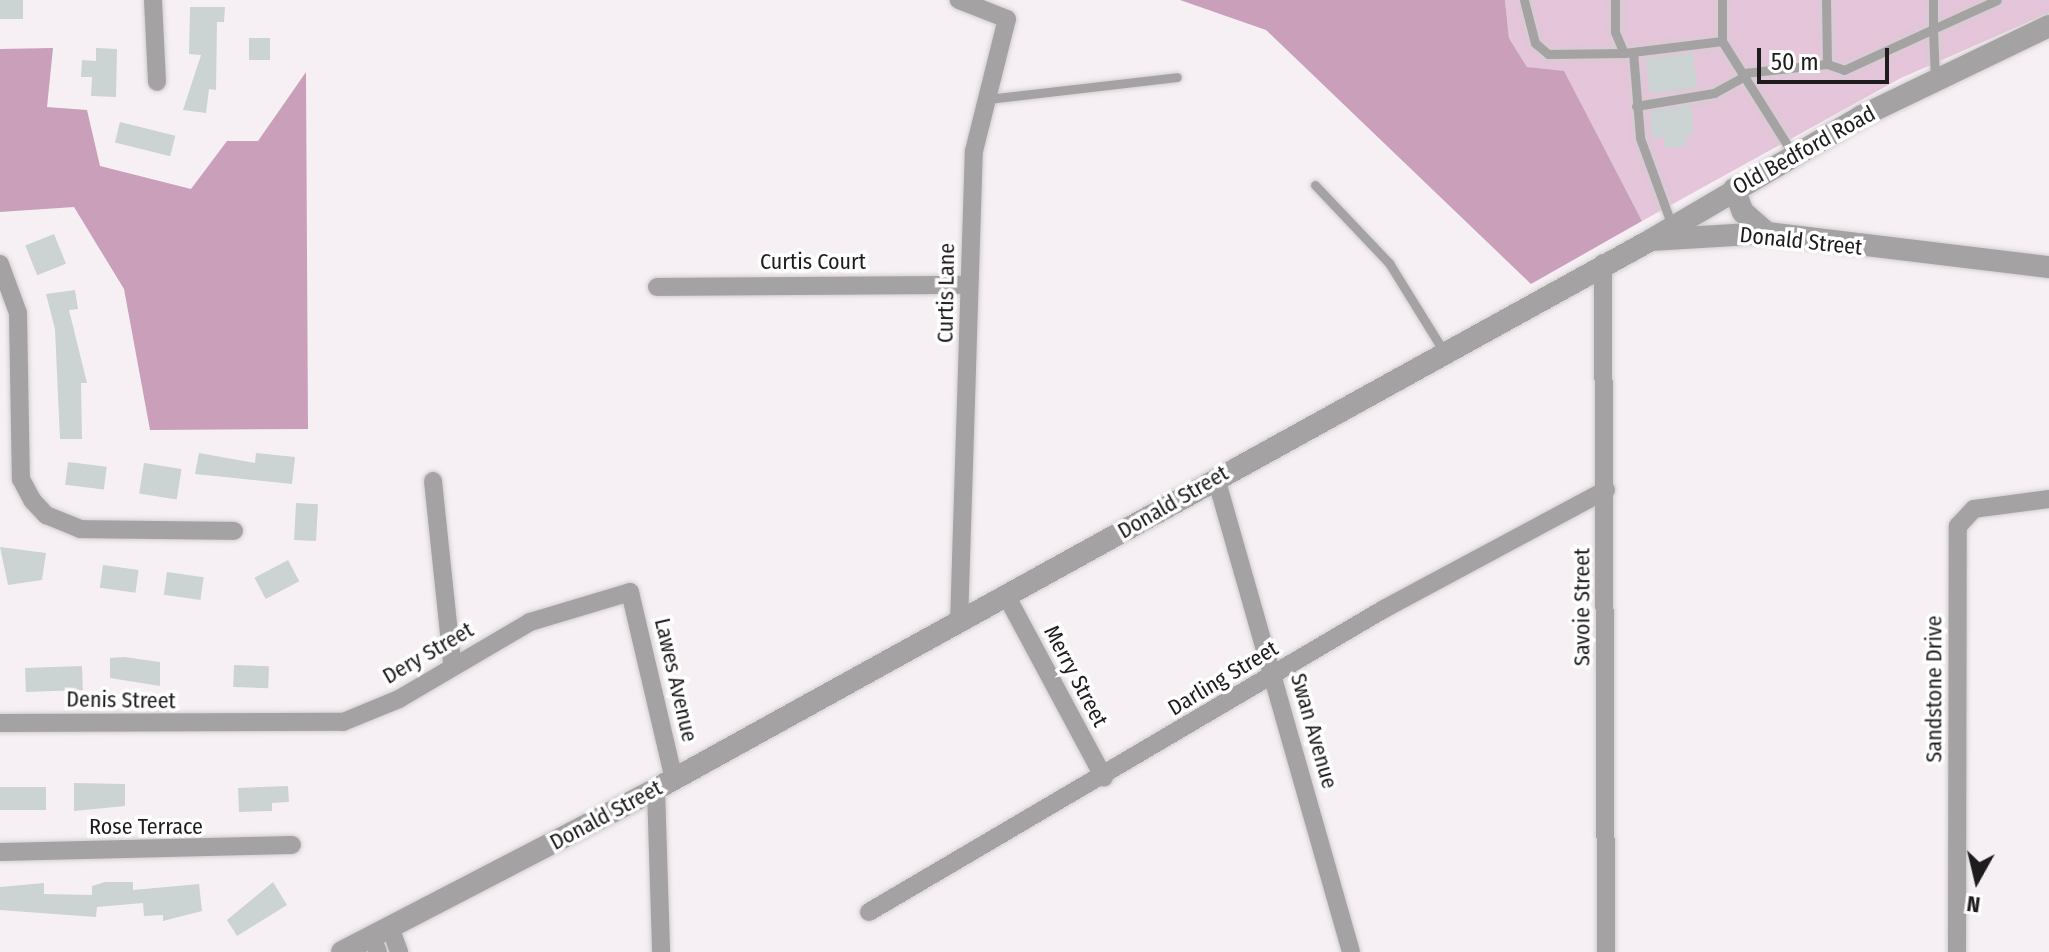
<!DOCTYPE html>
<style>
body{margin:0}
#map{position:relative;width:2049px;height:952px;overflow:hidden;background:#f6f0f4;font-family:"Fira Sans Condensed",sans-serif}
div>[style]{position:absolute}
.green>*{inset:0;background:#e5c5d9}
.forest>*{inset:0;background:#c99fba}
.building>*{inset:0;background:#cbd3d3;transform-origin:0 0}
.roads{filter:drop-shadow(0 0 2px #d3ced2) drop-shadow(0 0 2px #d3ced2)}
.service>*{height:9px;margin:-4.5px;padding:0 4.5px;transform-origin:4.5px;border-radius:4.5px;background:#a5a2a4}
.minor>*{height:18px;margin:-9px;padding:0 9px;transform-origin:9px;border-radius:9px;background:#a5a2a4}
.tertiary>*{height:22px;margin:-11px;padding:0 11px;transform-origin:11px;border-radius:11px;background:#a5a2a4}
span{translate:-50% -50%;white-space:nowrap;text-align:center;line-height:1.15;-webkit-text-stroke:7px #fff;paint-order:stroke}
.street-label{font-size:22px;color:#1e1c1d}
.north{position:absolute;left:1937px;top:840px;width:80px;height:80px;-webkit-text-stroke:6px #fff;paint-order:stroke;rotate:188deg;font-size:22px;font-weight:700;line-height:32px;text-align:center;color:#1e1c1d}
.north::after{content:'';display:block;margin:auto;width:28px;height:36px;background:#1e1c1d;clip-path:polygon(50% 0,100% 100%,50% 72%,0 100%)}
.scale{position:absolute;left:1757px;top:48px;width:132px;height:36px;box-sizing:border-box;border:4px solid #1e1c1d;border-top:0;padding-left:10px;font-size:24px;line-height:28px;white-space:nowrap;color:#1e1c1d;-webkit-text-stroke:6px #fff;paint-order:stroke}
</style>
<div id="map">
<div class="green">
<div style="clip-path:polygon(1505px 0,2049px 0,2049px 13px,1901px 78px,1642px 221px,1564px 72px,1527px 67px,1509px 38px)"></div>
</div>
<div class="forest">
<div style="clip-path:polygon(1180px 0,1505px 0,1509px 38px,1527px 67px,1564px 71px,1642px 221px,1531px 284px,1266px 30px)"></div>
<div style="clip-path:polygon(53px 48px,47px 107px,87px 110px,100px 166px,191px 189px,227px 141px,258px 141px,306px 72px,308px 429px,150px 430px,124px 289px,74px 207px,0 212px,0 49px)"></div>
</div>
<div class="building">
<div style="left:0;top:0;width:23px;height:19px"></div>
<div style="clip-path:polygon(190px 7px,225px 7px,224px 22px,217px 22px,216px 90px,209px 89px,206px 113px,183px 110px,201px 55px,189px 54px)"></div>
<div style="left:249px;top:38px;width:21px;height:22px"></div>
<div style="clip-path:polygon(96px 48px,117px 49px,116px 97px,91px 96px,92px 77px,81px 77px,82px 60px,96px 61px)"></div>
<div style="left:1693px;top:53px;width:35px;height:48px;rotate:83deg"></div>
<div style="clip-path:polygon(1691px 104px,1694px 135px,1686px 135px,1687px 146px,1665px 149px,1664px 137px,1652px 139px,1650px 111px)"></div>
<div style="left:120px;top:122px;width:57px;height:21px;rotate:14deg"></div>
<div style="left:54px;top:234px;width:32px;height:31px;rotate:68deg"></div>
<div style="clip-path:polygon(75px 290px,78px 309px,69px 310px,87px 383px,81px 383px,82px 439px,60px 439px,55px 329px,46px 294px)"></div>
<div style="clip-path:polygon(199px 453px,255px 463px,256px 453px,295px 457px,292px 484px,195px 474px)"></div>
<div style="left:68px;top:462px;width:39px;height:23px;rotate:7deg"></div>
<div style="left:144px;top:463px;width:38px;height:31px;rotate:9deg"></div>
<div style="left:296px;top:503px;width:22px;height:37px;rotate:3deg"></div>
<div style="clip-path:polygon(0 547px,46px 553px,42px 580px,8px 585px)"></div>
<div style="left:288px;top:560px;width:24px;height:38px;rotate:62deg"></div>
<div style="left:103px;top:565px;width:36px;height:23px;rotate:8deg"></div>
<div style="left:167px;top:572px;width:37px;height:23px;rotate:8deg"></div>
<div style="clip-path:polygon(124px 657px,160px 662px,160px 686px,110px 678px,110px 658px)"></div>
<div style="left:234px;top:665px;width:35px;height:22px;rotate:2deg"></div>
<div style="left:82px;top:666px;width:24px;height:57px;rotate:88deg"></div>
<div style="clip-path:polygon(74px 783px,125px 784px,125px 806px,74px 811px)"></div>
<div style="clip-path:polygon(288px 786px,289px 802px,272px 803px,272px 811px,239px 812px,238px 788px)"></div>
<div style="left:0;top:787px;width:46px;height:23px"></div>
<div style="clip-path:polygon(105px 882px,133px 882px,133px 890px,199px 884px,202px 911px,163px 921px,163px 915px,144px 916px,143px 903px,97px 907px,96px 917px,0 910px,0 887px,44px 883px,44px 894px,92px 895px,92px 886px)"></div>
<div style="clip-path:polygon(273px 882px,287px 905px,237px 936px,227px 920px)"></div>
</div>
<div class="roads">
<div class="service">
<div style="left:1524px;top:0;width:44px;rotate:75.7deg"></div>
<div style="left:1535px;top:43px;width:17px;rotate:40deg"></div>
<div style="left:1548px;top:54px;width:76px;rotate:-0.8deg"></div>
<div style="left:1615px;top:0;width:32px;rotate:90deg"></div>
<div style="left:1615px;top:32px;width:23px;rotate:67deg"></div>
<div style="left:1624px;top:53px;width:99px;rotate:-7deg"></div>
<div style="left:1722px;top:0;width:41px;rotate:90deg"></div>
<div style="left:1722px;top:41px;width:133px;rotate:57.9deg"></div>
<div style="left:1826px;top:0;width:64px;rotate:89.1deg"></div>
<div style="left:1827px;top:64px;width:18px;rotate:19deg"></div>
<div style="left:1844px;top:70px;width:98px;rotate:-24.7deg"></div>
<div style="left:1933px;top:29px;width:29px;rotate:-90deg"></div>
<div style="left:1633px;top:52px;width:86px;rotate:85.3deg"></div>
<div style="left:1640px;top:138px;width:94px;rotate:70deg"></div>
<div style="left:1744px;top:73px;width:83px;rotate:-6.2deg"></div>
<div style="left:1935px;top:79px;width:50px;rotate:-92.3deg"></div>
<div style="left:1933px;top:29px;width:70px;rotate:-24.4deg"></div>
<div style="left:988px;top:99px;width:190px;rotate:-6.6deg"></div>
<div style="left:1636px;top:106px;width:79px;rotate:-9.5deg"></div>
<div style="left:1714px;top:93px;width:37px;rotate:-29deg"></div>
<div style="left:1315px;top:185px;width:108px;rotate:46.5deg"></div>
<div style="left:1389px;top:263px;width:102px;rotate:58.2deg"></div>
</div>
<div class="minor">
<div style="left:153px;top:0;width:82px;rotate:87.2deg"></div>
<div style="left:1603px;top:263px;width:689px;rotate:89.75deg"></div>
<div style="left:0;top:264px;width:52px;rotate:69.8deg"></div>
<div style="left:18px;top:313px;width:166px;rotate:89deg"></div>
<div style="left:21px;top:479px;width:24px;rotate:62deg"></div>
<div style="left:32px;top:500px;width:21px;rotate:47deg"></div>
<div style="left:46px;top:515px;width:37px;rotate:22deg"></div>
<div style="left:80px;top:529px;width:154px;rotate:0.7deg"></div>
<div style="left:657px;top:287px;width:312px;rotate:-0.4deg"></div>
<div style="left:1216px;top:478px;width:493px;rotate:74.1deg"></div>
<div style="left:433px;top:481px;width:182px;rotate:84deg"></div>
<div style="left:1007px;top:597px;width:205px;rotate:61.8deg"></div>
<div style="left:959px;top:623px;width:472px;rotate:-88.2deg"></div>
<div style="left:974px;top:151px;width:136px;rotate:-76deg"></div>
<div style="left:1007px;top:19px;width:52px;rotate:-158.4deg"></div>
<div style="left:0;top:723px;width:343px;rotate:-0.2deg"></div>
<div style="left:343px;top:722px;width:61px;rotate:-22.3deg"></div>
<div style="left:399px;top:699px;width:152px;rotate:-30.4deg"></div>
<div style="left:530px;top:622px;width:104px;rotate:-16.7deg"></div>
<div style="left:630px;top:592px;width:192px;rotate:76.8deg"></div>
<div style="left:656px;top:789px;width:163px;rotate:88.2deg"></div>
<div style="left:0;top:852px;width:292px;rotate:-1.4deg"></div>
<div style="left:869px;top:912px;width:598px;rotate:-30.47deg"></div>
<div style="left:1384px;top:609px;width:252px;rotate:-28.2deg"></div>
<div style="left:390px;top:927px;width:27px;rotate:70deg"></div>
<div style="left:371px;top:936px;width:17px;rotate:66deg"></div>
<div style="left:1957px;top:952px;width:426px;rotate:-89.9deg"></div>
<div style="left:1958px;top:526px;width:23px;rotate:-47deg"></div>
<div style="left:1974px;top:509px;width:76px;rotate:-7.6deg"></div>
</div>
<div class="tertiary">
<div style="left:1734px;top:189px;width:25px;rotate:69deg"></div>
<div style="left:1743px;top:212px;width:32px;rotate:41deg"></div>
<div style="left:1656px;top:237px;width:239px;rotate:-30.4deg"></div>
<div style="left:1862px;top:116px;width:208px;rotate:-25.7deg"></div>
<div style="left:342px;top:952px;width:354px;rotate:-27.4deg"></div>
<div style="left:656px;top:789px;width:1136px;rotate:-28.89deg"></div>
<div style="left:1651px;top:240px;width:116px;rotate:-3.5deg"></div>
<div style="left:1767px;top:233px;width:284px;rotate:6.9deg"></div>
</div>
</div>
<div class="street-label">
<span style="left:1804px;top:150px;rotate:-29deg">Old Bedford Road</span>
<span style="left:1801px;top:241px;rotate:6deg">Donald Street</span>
<span style="left:813px;top:262px">Curtis Court</span>
<span style="left:946px;top:293px;rotate:-89deg">Curtis Lane</span>
<span style="left:1173px;top:502px;rotate:-30deg">Donald Street</span>
<span style="left:1582px;top:607px;rotate:-90deg">Savoie Street</span>
<span style="left:428px;top:653px;rotate:-30deg">Dery Street</span>
<span style="left:1076px;top:676px;rotate:62deg">Merry Street</span>
<span style="left:1223px;top:678px;rotate:-31deg">Darling Street</span>
<span style="left:676px;top:680px;rotate:77deg">Lawes Avenue</span>
<span style="left:1934px;top:689px;rotate:-90deg">Sandstone Drive</span>
<span style="left:121px;top:700px;rotate:1deg">Denis Street</span>
<span style="left:1314px;top:731px;rotate:74deg">Swan Avenue</span>
<span style="left:606px;top:815px;rotate:-28deg">Donald Street</span>
<span style="left:146px;top:827px">Rose Terrace</span>
</div>
<div class="north">N</div>
<div class="scale">50 m</div>
</div>
